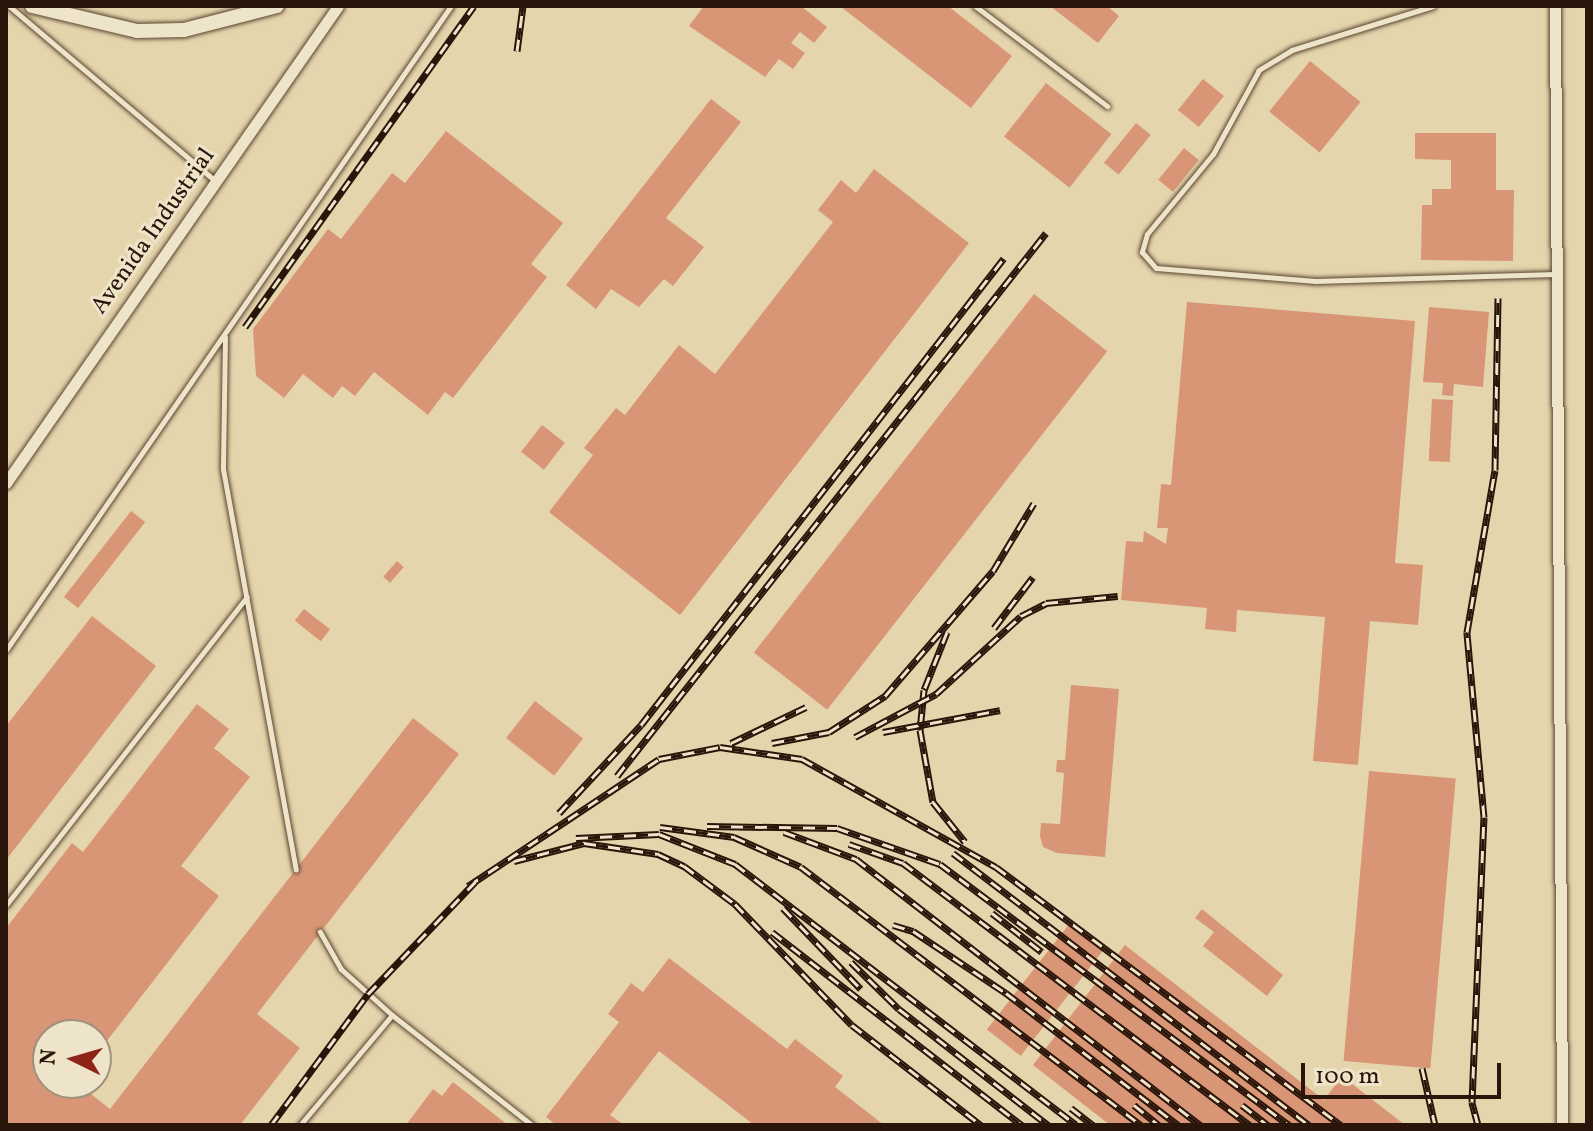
<!DOCTYPE html>
<style>
body{margin:0}
#map{position:relative;width:1593px;height:1131px;overflow:hidden;background:#e5d5ac;font-family:Vollkorn,serif}
div>[style]{position:absolute}
.building>*{inset:0;background:#d89677;transform-origin:0 0}
.roads{filter:drop-shadow(0 0 2px #594532) drop-shadow(0 0 2px #594532)}
.service>*{height:5px;margin:-2.5px;padding:0 2.5px;transform-origin:2.5px;border-radius:2.5px;background:#eee4c9}
.minor>*{height:11px;margin:-5.5px;padding:0 5.5px;transform-origin:5.5px;border-radius:5.5px;background:#eee4c9}
.tertiary>*{height:14px;margin:-7px;padding:0 7px;transform-origin:7px;border-radius:7px;background:#eee4c9}
.rail>*{height:7px;margin-top:-3.5px;transform-origin:0;background:repeating-linear-gradient(90deg,#eee4c9 0 12px,#2a150a 0 24px);box-sizing:border-box;border-block:2px solid #2a150a}
span{translate:-50% -50%;white-space:nowrap;text-align:center;line-height:1.15;-webkit-text-stroke:6px #eee4c9;paint-order:stroke}
.street-label{font-size:24px;color:#2a150a}
.frame{position:absolute;inset:0;border:8px solid #2a150a;pointer-events:none}
.north{position:absolute;left:32px;top:1019px;width:80px;height:80px;box-sizing:border-box;background:#eee4c9;border:2px solid #a0917d;border-radius:50%;rotate:275deg;font-size:22px;font-weight:700;line-height:32px;text-align:center;color:#2a150a}
.north::after{content:'';display:block;margin:auto;width:28px;height:36px;background:#8f2418;clip-path:polygon(50% 0,100% 100%,50% 72%,0 100%)}
.scale{position:absolute;left:1301px;top:1063px;width:200px;height:36px;box-sizing:border-box;border:4px solid #2a150a;border-top:0;padding-left:10px;font-size:24px;line-height:28px;white-space:nowrap;color:#2a150a;-webkit-text-stroke:6px #eee4c9;paint-order:stroke}
</style>
<div id="map">
<div class="building">
<div style="clip-path:polygon(704px 6px,801px 6px,827px 27px,814px 43px,800px 32px,791px 43px,805px 53px,793px 69px,779px 59px,765px 77px,689px 26px)"></div>
<div style="clip-path:polygon(840px 6px,948px 6px,1012px 56px,971px 108px)"></div>
<div style="clip-path:polygon(1050px 6px,1107px 6px,1119px 16px,1098px 43px)"></div>
<div style="left:1310px;top:61px;width:65px;height:65px;rotate:39deg"></div>
<div style="left:1203px;top:79px;width:27px;height:40px;rotate:39deg"></div>
<div style="left:1046px;top:83px;width:83px;height:68px;rotate:38deg"></div>
<div style="clip-path:polygon(711px 99px,741px 122px,666px 218px,704px 247px,673px 286px,664px 279px,639px 307px,611px 289px,596px 309px,566px 285px)"></div>
<div style="left:1136px;top:123px;width:19px;height:51px;rotate:39deg"></div>
<div style="clip-path:polygon(446px 131px,563px 223px,531px 264px,547px 277px,453px 398px,445px 392px,428px 415px,374px 372px,355px 396px,342px 386px,333px 398px,303px 374px,284px 398px,256px 376px,253px 329px,328px 229px,341px 239px,392px 173px,405px 183px)"></div>
<div style="clip-path:polygon(1415px 133px,1496px 133px,1496px 190px,1514px 190px,1513px 261px,1421px 260px,1422px 205px,1432px 205px,1432px 189px,1451px 189px,1451px 160px,1415px 159px)"></div>
<div style="left:1184px;top:148px;width:19px;height:41px;rotate:39deg"></div>
<div style="clip-path:polygon(874px 169px,969px 243px,680px 615px,549px 512px,593px 455px,584px 448px,616px 408px,625px 415px,679px 345px,715px 374px,833px 222px,818px 210px,841px 180px,856px 193px)"></div>
<div style="left:1034px;top:294px;width:93px;height:455px;rotate:38deg"></div>
<div style="clip-path:polygon(1187px 302px,1415px 321px,1395px 563px,1423px 565px,1418px 625px,1370px 621px,1358px 765px,1313px 761px,1325px 617px,1237px 610px,1236px 632px,1205px 629px,1207px 608px,1121px 600px,1126px 541px,1143px 542px,1144px 531px,1166px 544px,1168px 528px,1157px 528px,1161px 484px,1171px 485px)"></div>
<div style="clip-path:polygon(1429px 307px,1489px 312px,1483px 387px,1454px 384px,1453px 396px,1442px 395px,1443px 383px,1423px 382px)"></div>
<div style="left:1432px;top:399px;width:21px;height:62px;rotate:3deg"></div>
<div style="left:542px;top:425px;width:29px;height:34px;rotate:38deg"></div>
<div style="left:131px;top:511px;width:18px;height:109px;rotate:38deg"></div>
<div style="left:397px;top:561px;width:9px;height:21px;rotate:41deg"></div>
<div style="left:304px;top:609px;width:33px;height:15px;rotate:38deg"></div>
<div style="clip-path:polygon(92px 616px,156px 666px,6px 860px,6px 726px)"></div>
<div style="clip-path:polygon(1071px 685px,1119px 689px,1105px 857px,1057px 853px,1043px 847px,1040px 836px,1041px 823px,1060px 824px,1064px 773px,1056px 772px,1057px 760px,1065px 760px)"></div>
<div style="left:535px;top:701px;width:61px;height:47px;rotate:38deg"></div>
<div style="clip-path:polygon(197px 704px,229px 729px,214px 748px,250px 777px,181px 866px,219px 896px,96px 1055px,96px 1035px,48px 1035px,48px 1083px,77px 1083px,110px 1109px,413px 718px,459px 754px,257px 1014px,300px 1048px,240px 1125px,6px 1125px,6px 928px,72px 843px,83px 852px)"></div>
<div style="left:1369px;top:771px;width:87px;height:291px;rotate:5deg"></div>
<div style="clip-path:polygon(1202px 909px,1283px 975px,1267px 996px,1203px 946px,1214px 932px,1195px 918px)"></div>
<div style="left:1070px;top:923px;width:43px;height:135px;rotate:38deg"></div>
<div style="clip-path:polygon(1125px 945px,1324px 1100px,1342px 1076px,1405px 1125px,1110px 1125px,1033px 1065px)"></div>
<div style="clip-path:polygon(669px 958px,787px 1049px,795px 1039px,843px 1076px,835px 1087px,884px 1125px,754px 1125px,659px 1051px,610px 1115px,624px 1125px,556px 1125px,546px 1117px,619px 1022px,608px 1014px,631px 983px,643px 992px)"></div>
<div style="clip-path:polygon(453px 1082px,508px 1125px,406px 1125px,433px 1089px,442px 1096px)"></div>
</div>
<div class="roads">
<div class="service">
<div style="left:9px;top:6px;width:270px;rotate:40.3deg"></div>
<div style="left:975px;top:6px;width:166px;rotate:37.1deg"></div>
<div style="left:1433px;top:6px;width:148px;rotate:162.7deg"></div>
<div style="left:1292px;top:50px;width:39px;rotate:149deg"></div>
<div style="left:1259px;top:70px;width:96px;rotate:118.7deg"></div>
<div style="left:1213px;top:154px;width:104px;rotate:129.5deg"></div>
<div style="left:1147px;top:234px;width:19px;rotate:106deg"></div>
<div style="left:1142px;top:252px;width:21px;rotate:49deg"></div>
<div style="left:1156px;top:268px;width:160px;rotate:4.7deg"></div>
<div style="left:1315px;top:281px;width:240px;rotate:-1.7deg"></div>
<div style="left:225px;top:337px;width:132px;rotate:90.9deg"></div>
<div style="left:223px;top:469px;width:407px;rotate:79.7deg"></div>
<div style="left:6px;top:650px;width:783px;rotate:-55.36deg"></div>
<div style="left:6px;top:905px;width:391px;rotate:-52deg"></div>
<div style="left:392px;top:1015px;width:178px;rotate:38.2deg"></div>
<div style="left:300px;top:1125px;width:143px;rotate:-50.1deg"></div>
<div style="left:392px;top:1015px;width:69px;rotate:-138deg"></div>
<div style="left:341px;top:969px;width:43px;rotate:-119.6deg"></div>
</div>
<div class="minor">
<div style="left:1555px;top:6px;width:1119px;rotate:89.64deg"></div>
<div style="left:6px;top:483px;width:581px;rotate:-55.16deg"></div>
</div>
<div class="tertiary">
<div style="left:32px;top:6px;width:108px;rotate:13.4deg"></div>
<div style="left:137px;top:31px;width:47px;rotate:-1.2deg"></div>
<div style="left:184px;top:30px;width:96px;rotate:-14.5deg"></div>
</div>
</div>
<div class="rail">
<div style="left:517px;top:51px;width:45px;rotate:-82.4deg"></div>
<div style="left:245px;top:327px;width:394px;rotate:-54.5deg"></div>
<div style="left:994px;top:628px;width:64px;rotate:-52.6deg"></div>
<div style="left:947px;top:632px;width:62px;rotate:111.6deg"></div>
<div style="left:924px;top:690px;width:40px;rotate:95.7deg"></div>
<div style="left:920px;top:730px;width:73px;rotate:79.8deg"></div>
<div style="left:933px;top:802px;width:51px;rotate:51.3deg"></div>
<div style="left:883px;top:732px;width:119px;rotate:-10.6deg"></div>
<div style="left:855px;top:737px;width:92px;rotate:-28deg"></div>
<div style="left:936px;top:694px;width:115px;rotate:-42.5deg"></div>
<div style="left:1021px;top:616px;width:28px;rotate:-27deg"></div>
<div style="left:1046px;top:603px;width:72px;rotate:-5.6deg"></div>
<div style="left:731px;top:743px;width:83px;rotate:-25.6deg"></div>
<div style="left:772px;top:743px;width:58px;rotate:-10.9deg"></div>
<div style="left:829px;top:732px;width:67px;rotate:-32.7deg"></div>
<div style="left:885px;top:696px;width:165px;rotate:-49.2deg"></div>
<div style="left:993px;top:571px;width:79px;rotate:-58.9deg"></div>
<div style="left:617px;top:776px;width:692px;rotate:-51.69deg"></div>
<div style="left:559px;top:813px;width:120px;rotate:-47deg"></div>
<div style="left:641px;top:725px;width:591px;rotate:-52.14deg"></div>
<div style="left:707px;top:826px;width:130px;rotate:0.9deg"></div>
<div style="left:837px;top:828px;width:109px;rotate:19.3deg"></div>
<div style="left:940px;top:864px;width:436px;rotate:36.8deg"></div>
<div style="left:660px;top:827px;width:75px;rotate:7.7deg"></div>
<div style="left:734px;top:837px;width:73px;rotate:24.1deg"></div>
<div style="left:801px;top:867px;width:427px;rotate:37.2deg"></div>
<div style="left:784px;top:832px;width:77px;rotate:20.6deg"></div>
<div style="left:856px;top:859px;width:435px;rotate:37.7deg"></div>
<div style="left:576px;top:838px;width:83px;rotate:-2.8deg"></div>
<div style="left:659px;top:834px;width:82px;rotate:21.5deg"></div>
<div style="left:735px;top:864px;width:429px;rotate:37.4deg"></div>
<div style="left:849px;top:844px;width:57px;rotate:19.4deg"></div>
<div style="left:903px;top:863px;width:435px;rotate:37.1deg"></div>
<div style="left:953px;top:853px;width:448px;rotate:37.4deg"></div>
<div style="left:514px;top:861px;width:72px;rotate:-14.4deg"></div>
<div style="left:584px;top:843px;width:75px;rotate:8.5deg"></div>
<div style="left:658px;top:854px;width:29px;rotate:25deg"></div>
<div style="left:684px;top:866px;width:64px;rotate:36.7deg"></div>
<div style="left:735px;top:904px;width:168px;rotate:46deg"></div>
<div style="left:852px;top:1025px;width:163px;rotate:37.8deg"></div>
<div style="left:468px;top:886px;width:229px;rotate:-33.6deg"></div>
<div style="left:659px;top:759px;width:62px;rotate:-11.1deg"></div>
<div style="left:720px;top:747px;width:83px;rotate:8.3deg"></div>
<div style="left:802px;top:759px;width:222px;rotate:29.1deg"></div>
<div style="left:996px;top:867px;width:431px;rotate:36.8deg"></div>
<div style="left:783px;top:908px;width:112px;rotate:46.1deg"></div>
<div style="left:992px;top:913px;width:63px;rotate:38deg"></div>
<div style="left:893px;top:925px;width:21px;rotate:17deg"></div>
<div style="left:913px;top:931px;width:112px;rotate:33.7deg"></div>
<div style="left:1006px;top:993px;width:217px;rotate:37.5deg"></div>
<div style="left:772px;top:932px;width:316px;rotate:37.7deg"></div>
<div style="left:851px;top:962px;width:67px;rotate:44.4deg"></div>
<div style="left:899px;top:1009px;width:189px;rotate:37.9deg"></div>
<div style="left:1422px;top:1068px;width:58px;rotate:77.2deg"></div>
<div style="left:1134px;top:1105px;width:32px;rotate:39deg"></div>
<div style="left:1242px;top:1105px;width:33px;rotate:38deg"></div>
<div style="left:1071px;top:1108px;width:28px;rotate:38deg"></div>
<div style="left:271px;top:1125px;width:163px;rotate:-53.5deg"></div>
<div style="left:368px;top:994px;width:155px;rotate:-46.3deg"></div>
<div style="left:1478px;top:1125px;width:24px;rotate:-105deg"></div>
<div style="left:1472px;top:1102px;width:285px;rotate:-87.6deg"></div>
<div style="left:1484px;top:817px;width:186px;rotate:-95.3deg"></div>
<div style="left:1467px;top:632px;width:164px;rotate:-80.2deg"></div>
<div style="left:1495px;top:470px;width:172px;rotate:-89deg"></div>
</div>
<div class="street-label">
<span style="left:154px;top:232px;rotate:-55deg">Avenida Industrial</span>
</div>
<div class="frame"></div>
<div class="north">N</div>
<div class="scale">100 m</div>
</div>
